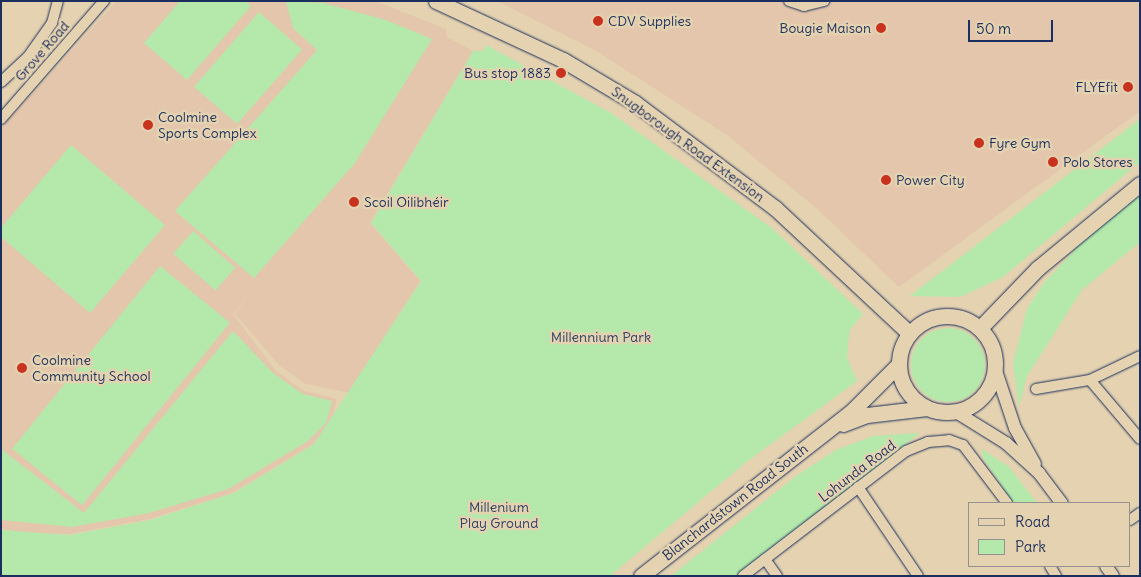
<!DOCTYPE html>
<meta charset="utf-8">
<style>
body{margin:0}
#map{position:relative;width:1141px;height:577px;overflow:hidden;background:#e4d2b0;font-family:Delius,sans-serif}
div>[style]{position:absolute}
.built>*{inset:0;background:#e4c6ac}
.green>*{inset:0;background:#b4e9ab;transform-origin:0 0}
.round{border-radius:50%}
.roads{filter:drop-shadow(0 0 1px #1b2f5e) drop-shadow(0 0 1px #1b2f5e)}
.minor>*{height:10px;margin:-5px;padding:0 5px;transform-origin:5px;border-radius:5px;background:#e4d2b0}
.tertiary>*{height:12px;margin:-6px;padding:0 6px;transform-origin:6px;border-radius:6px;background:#e4d2b0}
.secondary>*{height:15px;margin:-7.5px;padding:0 7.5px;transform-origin:7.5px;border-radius:7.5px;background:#e4d2b0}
.secondary>.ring{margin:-7.5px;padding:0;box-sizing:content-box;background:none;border:15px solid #e4d2b0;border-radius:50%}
.dots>*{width:14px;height:14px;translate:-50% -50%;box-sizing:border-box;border:2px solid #e4d2b0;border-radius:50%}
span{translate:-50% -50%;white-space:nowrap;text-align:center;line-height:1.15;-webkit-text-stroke:5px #e4d2b0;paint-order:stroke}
.poi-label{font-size:14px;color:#1b2f5e}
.left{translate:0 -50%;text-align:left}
.right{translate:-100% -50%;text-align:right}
.street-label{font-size:14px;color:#1b2f5e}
.park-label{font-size:14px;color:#2a4266}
.frame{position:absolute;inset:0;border:2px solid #1b2f5e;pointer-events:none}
.legend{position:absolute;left:968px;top:502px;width:162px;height:65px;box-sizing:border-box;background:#e4d2b0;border:1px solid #94918f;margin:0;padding:6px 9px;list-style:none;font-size:15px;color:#1b2f5e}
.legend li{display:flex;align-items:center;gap:10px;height:25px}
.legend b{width:25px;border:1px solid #94918f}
.scale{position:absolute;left:968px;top:20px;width:85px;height:22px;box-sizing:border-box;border:2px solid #1b2f5e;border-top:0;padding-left:6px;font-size:15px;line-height:18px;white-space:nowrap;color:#1b2f5e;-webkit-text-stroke:4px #e4d2b0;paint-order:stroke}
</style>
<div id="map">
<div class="built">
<div style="clip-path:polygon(117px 1px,375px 1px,446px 29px,447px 37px,473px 51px,370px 223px,420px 281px,350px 393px,306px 384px,280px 366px,235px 314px,250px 293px,233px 314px,276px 371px,304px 391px,337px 399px,331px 423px,313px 444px,232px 493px,149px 519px,69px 534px,25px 533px,1px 529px,1px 128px)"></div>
<div style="clip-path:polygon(497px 1px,1140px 1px,1140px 111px,899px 287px,815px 207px,728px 136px,598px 52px)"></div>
</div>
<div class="green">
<div style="clip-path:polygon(180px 1px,245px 1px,251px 6px,187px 80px,144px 43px)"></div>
<div style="clip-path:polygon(286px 1px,323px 3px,386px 20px,432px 39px,355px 163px,254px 278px,175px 211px,317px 50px,293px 28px)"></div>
<div style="left:259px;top:12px;width:57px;height:99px;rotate:41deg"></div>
<div style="clip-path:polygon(486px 45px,611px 113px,773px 229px,863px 314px,850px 330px,848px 345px,847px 358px,857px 381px,745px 463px,610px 576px,1px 576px,1px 530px,70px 535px,150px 520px,234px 493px,314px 444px,421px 281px,371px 223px,473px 51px,483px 51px)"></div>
<div style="clip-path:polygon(1140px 119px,1140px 162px,1003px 277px,960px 297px,910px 296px)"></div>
<div style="clip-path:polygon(71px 145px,165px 225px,90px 313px,1px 237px,1px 228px)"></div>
<div style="clip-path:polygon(1140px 192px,1140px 242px,1082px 290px,1027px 376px,1019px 407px,1013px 364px,1027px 309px,1043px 284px,1096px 227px)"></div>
<div style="left:193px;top:231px;width:56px;height:30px;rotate:41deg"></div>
<div style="left:160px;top:266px;width:90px;height:235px;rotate:39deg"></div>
<div class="round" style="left:911px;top:328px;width:74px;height:74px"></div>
<div style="clip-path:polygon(233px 331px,273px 373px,303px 394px,332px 401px,326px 423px,308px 441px,228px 489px,149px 513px,72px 527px,1px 520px,1px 449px,84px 513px)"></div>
<div style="clip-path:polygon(920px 433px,738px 576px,671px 576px,796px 476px,836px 450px,873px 436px)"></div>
<div style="clip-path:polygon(982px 449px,1009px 467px,1037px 503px,1013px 503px,983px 458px)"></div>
</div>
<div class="roads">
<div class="minor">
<div style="left:789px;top:1px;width:16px;rotate:18deg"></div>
<div style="left:804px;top:6px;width:21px;rotate:-14deg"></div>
<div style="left:1px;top:82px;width:37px;rotate:-43deg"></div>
<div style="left:28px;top:57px;width:42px;rotate:-54.8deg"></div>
<div style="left:52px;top:23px;width:23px;rotate:-75deg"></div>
<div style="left:1px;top:119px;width:157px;rotate:-48.9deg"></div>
<div style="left:1090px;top:380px;width:77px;rotate:49.7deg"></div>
<div style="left:1036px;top:389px;width:55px;rotate:-9.5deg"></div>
<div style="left:1090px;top:380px;width:55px;rotate:-25.6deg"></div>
<div style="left:858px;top:487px;width:107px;rotate:56deg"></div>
<div style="left:1130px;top:520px;width:12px;rotate:-35deg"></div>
<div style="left:765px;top:559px;width:21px;rotate:55deg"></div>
<div style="left:1050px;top:566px;width:12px;rotate:59deg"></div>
<div style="left:743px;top:576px;width:205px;rotate:-37.5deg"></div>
<div style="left:906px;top:451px;width:24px;rotate:-22deg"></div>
<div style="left:928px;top:442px;width:21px;rotate:-5deg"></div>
<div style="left:949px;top:440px;width:15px;rotate:20deg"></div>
<div style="left:963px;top:445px;width:73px;rotate:52.8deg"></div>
</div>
<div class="tertiary">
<div style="left:996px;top:371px;width:60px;rotate:71.6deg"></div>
<div style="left:1015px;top:428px;width:41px;rotate:60.9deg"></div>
<div style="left:956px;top:412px;width:59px;rotate:31.8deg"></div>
<div style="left:1006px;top:443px;width:45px;rotate:42.3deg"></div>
<div style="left:1039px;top:473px;width:38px;rotate:53deg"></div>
<div style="left:1106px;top:566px;width:12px;rotate:55deg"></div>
</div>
<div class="secondary">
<div style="left:436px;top:1px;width:140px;rotate:24.9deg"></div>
<div style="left:563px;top:60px;width:84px;rotate:30.8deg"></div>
<div style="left:635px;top:103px;width:175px;rotate:36.9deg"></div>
<div style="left:775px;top:208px;width:183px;rotate:43deg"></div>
<div class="ring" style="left:899px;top:316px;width:81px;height:81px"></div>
<div style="left:980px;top:328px;width:83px;rotate:-46deg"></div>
<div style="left:1038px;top:268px;width:132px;rotate:-39.5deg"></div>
<div style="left:843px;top:424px;width:26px;rotate:-21deg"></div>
<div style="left:867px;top:415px;width:60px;rotate:-6.7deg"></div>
<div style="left:641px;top:576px;width:265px;rotate:-38deg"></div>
<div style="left:850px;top:413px;width:69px;rotate:-45deg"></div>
</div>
</div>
<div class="dots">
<div style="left:598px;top:21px;background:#c8321e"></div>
<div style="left:881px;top:28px;background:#c8321e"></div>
<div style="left:561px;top:73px;background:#c8321e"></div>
<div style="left:1128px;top:87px;background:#c8321e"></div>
<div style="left:148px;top:125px;background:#c8321e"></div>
<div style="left:979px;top:143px;background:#c8321e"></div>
<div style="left:1053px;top:162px;background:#c8321e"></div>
<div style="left:886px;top:180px;background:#c8321e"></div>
<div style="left:354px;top:202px;background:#c8321e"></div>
<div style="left:22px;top:368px;background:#c8321e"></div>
</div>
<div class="poi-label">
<span class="left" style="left:608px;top:21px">CDV Supplies</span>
<span class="right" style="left:871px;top:28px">Bougie Maison</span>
<span class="right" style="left:551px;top:73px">Bus stop 1883</span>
<span class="right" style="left:1118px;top:87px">FLYEfit</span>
<span class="left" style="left:158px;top:125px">Coolmine<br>Sports Complex</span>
<span class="left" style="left:989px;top:143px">Fyre Gym</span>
<span class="left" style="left:1063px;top:162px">Polo Stores</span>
<span class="left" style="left:896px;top:180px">Power City</span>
<span class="left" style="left:364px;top:202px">Scoil Oilibhéir</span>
<span class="left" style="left:32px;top:368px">Coolmine<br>Community School</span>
</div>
<div class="street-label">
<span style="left:42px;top:51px;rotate:-49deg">Grove Road</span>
<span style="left:688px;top:144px;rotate:36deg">Snugborough Road Extension</span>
<span style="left:857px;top:471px;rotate:-37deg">Lohunda Road</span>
<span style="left:735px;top:502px;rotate:-38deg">Blanchardstown Road South</span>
</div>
<div class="park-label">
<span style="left:601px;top:337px">Millennium Park</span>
<span style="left:499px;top:515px">Millenium<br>Play Ground</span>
</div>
<div class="frame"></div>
<ul class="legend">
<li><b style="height:6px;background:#e4d2b0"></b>Road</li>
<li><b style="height:14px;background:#b4e9ab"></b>Park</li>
</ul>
<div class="scale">50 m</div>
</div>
